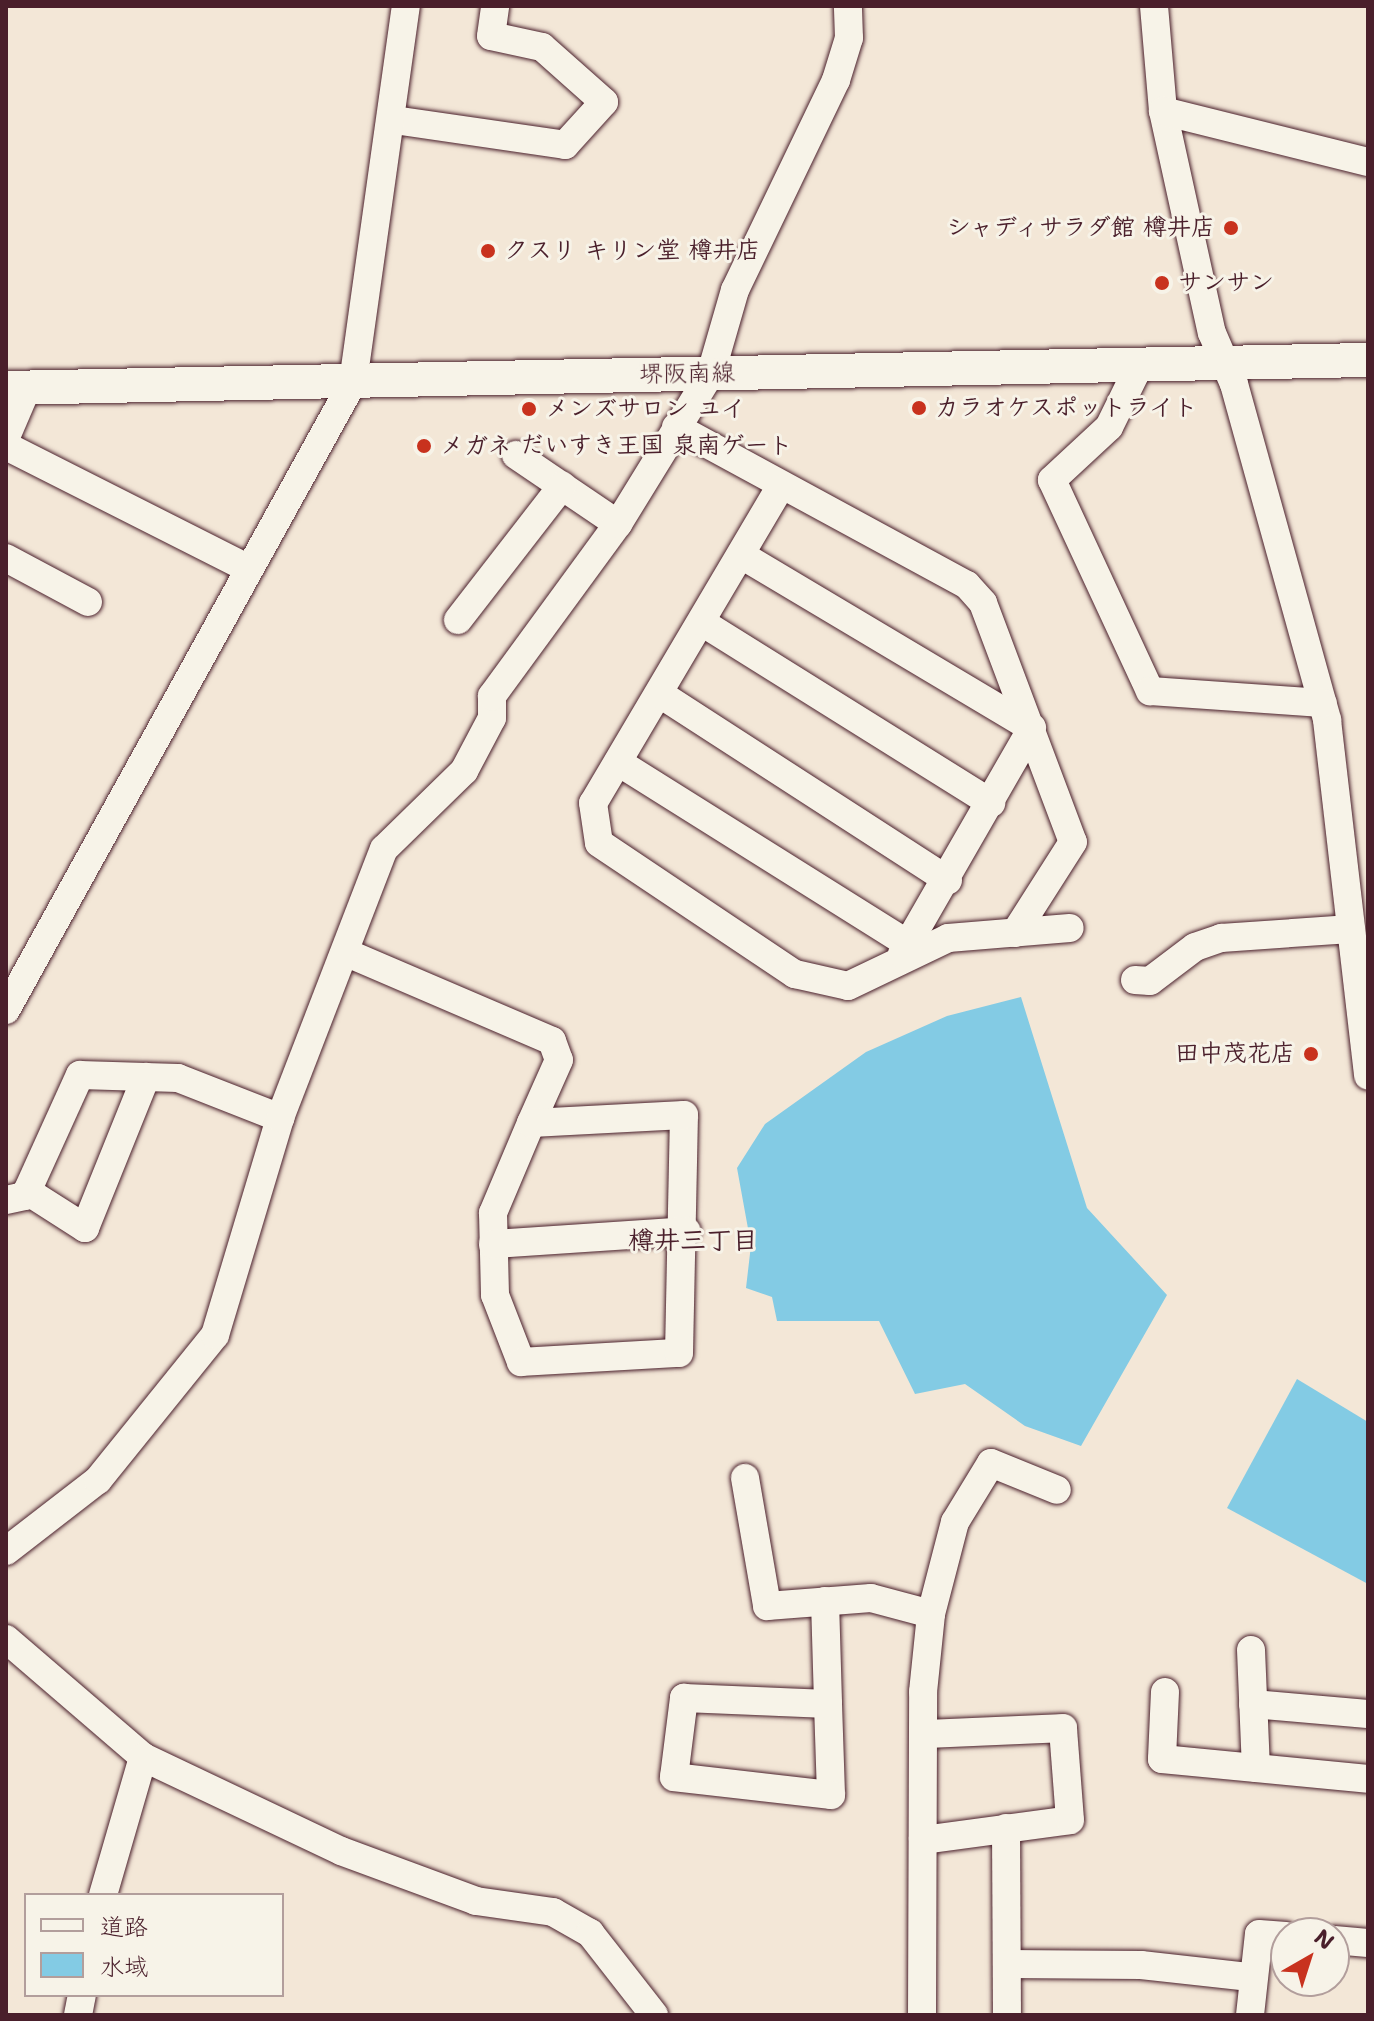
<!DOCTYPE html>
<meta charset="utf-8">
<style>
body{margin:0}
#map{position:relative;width:1374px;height:2021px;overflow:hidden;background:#f3e7d7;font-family:"Shantell Sans","Klee One",sans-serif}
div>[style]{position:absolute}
.water>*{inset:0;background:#83cbe4}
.roads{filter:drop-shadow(0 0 2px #4a1f2b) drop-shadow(0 0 2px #4a1f2b)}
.minor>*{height:28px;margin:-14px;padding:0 14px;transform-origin:14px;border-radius:14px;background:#f7f3e8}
.major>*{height:34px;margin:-17px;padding:0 17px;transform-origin:17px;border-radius:17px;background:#f7f3e8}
.dots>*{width:22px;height:22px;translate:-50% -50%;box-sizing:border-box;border:4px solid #f7f3e8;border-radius:50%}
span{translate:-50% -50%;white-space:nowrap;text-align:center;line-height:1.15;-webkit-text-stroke:6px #f7f3e8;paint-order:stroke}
.poi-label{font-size:24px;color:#4a1f2b;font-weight:700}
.right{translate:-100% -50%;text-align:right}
.left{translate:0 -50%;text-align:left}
.street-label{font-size:24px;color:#4a1f2b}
.neighbourhood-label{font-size:26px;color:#4a1f2b;font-weight:700}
.frame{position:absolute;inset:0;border:8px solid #4a1f2b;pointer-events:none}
.legend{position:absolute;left:24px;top:1893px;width:260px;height:104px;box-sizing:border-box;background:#f7f3e8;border:2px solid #b29e9c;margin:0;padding:10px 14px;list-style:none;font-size:24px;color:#4a1f2b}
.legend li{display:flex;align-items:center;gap:16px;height:40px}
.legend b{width:40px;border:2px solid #b29e9c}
.north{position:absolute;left:1270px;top:1917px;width:80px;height:80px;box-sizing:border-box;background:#f7f3e8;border:2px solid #b29e9c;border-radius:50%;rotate:39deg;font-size:22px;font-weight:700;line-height:32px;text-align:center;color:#4a1f2b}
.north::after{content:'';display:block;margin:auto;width:28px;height:36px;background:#c8321e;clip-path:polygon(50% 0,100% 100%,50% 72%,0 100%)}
</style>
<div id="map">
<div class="water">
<div style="clip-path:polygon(1021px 997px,1087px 1208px,1167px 1295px,1081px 1446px,1025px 1426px,965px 1384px,915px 1394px,879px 1321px,777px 1321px,772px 1297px,746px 1288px,751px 1245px,737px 1168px,765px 1124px,866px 1052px,947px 1016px)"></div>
<div style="clip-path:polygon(1297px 1379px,1368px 1422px,1368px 1584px,1227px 1508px)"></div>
</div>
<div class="roads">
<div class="minor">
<div style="left:1154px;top:6px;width:105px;rotate:85.1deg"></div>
<div style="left:1163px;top:111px;width:227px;rotate:77.6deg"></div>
<div style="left:1212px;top:333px;width:56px;rotate:66.7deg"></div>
<div style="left:1234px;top:384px;width:349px;rotate:74.5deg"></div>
<div style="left:1327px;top:720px;width:358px;rotate:83.4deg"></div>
<div style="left:1163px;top:111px;width:211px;rotate:14deg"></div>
<div style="left:394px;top:120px;width:173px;rotate:8.3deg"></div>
<div style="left:565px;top:145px;width:58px;rotate:-47.8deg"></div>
<div style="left:604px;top:102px;width:83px;rotate:-138.4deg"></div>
<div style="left:542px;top:47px;width:52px;rotate:-167.8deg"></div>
<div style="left:491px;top:36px;width:30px;rotate:-82deg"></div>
<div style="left:1140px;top:364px;width:70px;rotate:116.2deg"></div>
<div style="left:1109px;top:427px;width:78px;rotate:137.1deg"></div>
<div style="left:1052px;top:480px;width:233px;rotate:65.1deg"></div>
<div style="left:1150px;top:691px;width:173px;rotate:4deg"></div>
<div style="left:676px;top:427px;width:331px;rotate:28.5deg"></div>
<div style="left:967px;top:585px;width:24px;rotate:48deg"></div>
<div style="left:983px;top:603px;width:255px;rotate:69.4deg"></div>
<div style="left:1073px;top:842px;width:108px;rotate:122.5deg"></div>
<div style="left:6px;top:437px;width:53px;rotate:-66.8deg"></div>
<div style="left:6px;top:446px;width:272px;rotate:26.8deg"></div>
<div style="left:516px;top:455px;width:123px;rotate:34.1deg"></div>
<div style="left:779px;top:489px;width:365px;rotate:120.6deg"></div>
<div style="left:593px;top:803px;width:40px;rotate:81.5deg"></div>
<div style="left:599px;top:843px;width:236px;rotate:33.8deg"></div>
<div style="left:795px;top:974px;width:54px;rotate:12.8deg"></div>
<div style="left:848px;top:986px;width:111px;rotate:-25.6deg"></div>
<div style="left:948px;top:938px;width:122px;rotate:-4.7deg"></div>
<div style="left:743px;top:556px;width:336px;rotate:30.8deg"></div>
<div style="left:6px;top:558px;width:93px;rotate:28.2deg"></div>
<div style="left:458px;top:620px;width:170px;rotate:-52.2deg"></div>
<div style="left:703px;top:623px;width:340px;rotate:32deg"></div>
<div style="left:660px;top:694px;width:343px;rotate:32.9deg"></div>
<div style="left:618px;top:762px;width:342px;rotate:32.1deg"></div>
<div style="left:347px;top:953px;width:223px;rotate:23.2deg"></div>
<div style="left:552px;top:1041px;width:20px;rotate:70deg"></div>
<div style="left:559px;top:1060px;width:69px;rotate:114deg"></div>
<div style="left:531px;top:1123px;width:98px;rotate:112.9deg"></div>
<div style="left:493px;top:1213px;width:82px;rotate:88.6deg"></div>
<div style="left:495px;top:1295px;width:72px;rotate:68.8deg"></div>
<div style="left:521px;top:1362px;width:158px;rotate:-3.3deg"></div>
<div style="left:679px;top:1353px;width:238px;rotate:-88.8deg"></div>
<div style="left:684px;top:1115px;width:153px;rotate:177deg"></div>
<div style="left:902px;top:954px;width:261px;rotate:-60.1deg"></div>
<div style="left:1135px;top:980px;width:15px;rotate:4deg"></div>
<div style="left:1150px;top:981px;width:56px;rotate:-37.1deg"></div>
<div style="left:1195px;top:947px;width:28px;rotate:-19deg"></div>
<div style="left:1221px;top:938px;width:130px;rotate:-4deg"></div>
<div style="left:6px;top:1010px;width:717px;rotate:-61.08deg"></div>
<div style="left:353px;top:382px;width:380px;rotate:-82deg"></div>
<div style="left:27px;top:1191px;width:69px;rotate:32.5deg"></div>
<div style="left:85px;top:1228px;width:163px;rotate:-68deg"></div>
<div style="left:6px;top:1200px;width:19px;rotate:-12deg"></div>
<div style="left:25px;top:1196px;width:133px;rotate:-65.6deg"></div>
<div style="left:80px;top:1075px;width:98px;rotate:1.8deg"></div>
<div style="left:178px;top:1078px;width:110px;rotate:21.4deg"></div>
<div style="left:493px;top:1244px;width:194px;rotate:-3.8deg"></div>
<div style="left:745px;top:1478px;width:130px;rotate:80.2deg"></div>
<div style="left:767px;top:1606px;width:104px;rotate:-4.4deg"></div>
<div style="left:871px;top:1598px;width:62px;rotate:14.9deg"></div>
<div style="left:6px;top:1551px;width:116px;rotate:-37.7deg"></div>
<div style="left:98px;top:1480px;width:186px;rotate:-51.1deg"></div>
<div style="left:215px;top:1335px;width:227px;rotate:-73.3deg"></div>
<div style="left:280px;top:1118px;width:288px;rotate:-68.9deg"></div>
<div style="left:384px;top:849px;width:112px;rotate:-44.3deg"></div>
<div style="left:464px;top:771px;width:60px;rotate:-62.2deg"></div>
<div style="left:492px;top:718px;width:22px;rotate:-90deg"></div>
<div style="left:492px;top:696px;width:213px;rotate:-53.8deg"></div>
<div style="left:618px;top:524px;width:177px;rotate:-58.4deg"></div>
<div style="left:711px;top:373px;width:86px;rotate:-73.9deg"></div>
<div style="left:735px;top:290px;width:233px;rotate:-64.3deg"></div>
<div style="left:836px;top:80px;width:44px;rotate:-72.8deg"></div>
<div style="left:849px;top:38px;width:32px;rotate:-92deg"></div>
<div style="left:825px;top:1601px;width:103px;rotate:88.3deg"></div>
<div style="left:828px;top:1704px;width:91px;rotate:88.1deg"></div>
<div style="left:831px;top:1795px;width:158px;rotate:-173.5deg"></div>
<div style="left:674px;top:1777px;width:80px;rotate:-82.8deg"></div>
<div style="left:684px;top:1698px;width:144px;rotate:2.4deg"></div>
<div style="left:6px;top:1639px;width:181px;rotate:40.7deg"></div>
<div style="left:143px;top:1757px;width:219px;rotate:25.4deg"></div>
<div style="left:341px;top:1851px;width:144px;rotate:20.3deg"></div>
<div style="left:476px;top:1901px;width:78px;rotate:8.1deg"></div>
<div style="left:553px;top:1912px;width:43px;rotate:29.6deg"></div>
<div style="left:590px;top:1933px;width:104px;rotate:52deg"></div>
<div style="left:1251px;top:1650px;width:118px;rotate:87.6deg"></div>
<div style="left:1165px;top:1692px;width:67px;rotate:92.6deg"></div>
<div style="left:1162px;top:1759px;width:207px;rotate:5.5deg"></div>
<div style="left:1253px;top:1704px;width:115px;rotate:5deg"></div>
<div style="left:1006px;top:1828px;width:187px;rotate:89.7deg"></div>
<div style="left:923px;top:1840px;width:148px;rotate:-7.7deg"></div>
<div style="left:1070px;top:1820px;width:92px;rotate:-94.4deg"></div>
<div style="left:1063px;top:1728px;width:140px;rotate:177.5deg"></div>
<div style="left:103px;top:1895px;width:144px;rotate:-73.8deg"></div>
<div style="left:1334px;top:1940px;width:34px;rotate:5deg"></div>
<div style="left:1007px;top:1964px;width:134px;rotate:0.4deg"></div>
<div style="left:1141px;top:1965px;width:110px;rotate:6.3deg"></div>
<div style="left:78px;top:2015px;width:20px;rotate:-79deg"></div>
<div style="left:922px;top:2015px;width:323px;rotate:-89.8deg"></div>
<div style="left:923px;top:1692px;width:78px;rotate:-84.1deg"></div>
<div style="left:931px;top:1614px;width:95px;rotate:-75.4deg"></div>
<div style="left:955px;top:1522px;width:69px;rotate:-58.6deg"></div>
<div style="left:991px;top:1463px;width:71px;rotate:22.2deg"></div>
<div style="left:1250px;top:2015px;width:81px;rotate:-83.7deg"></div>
<div style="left:1259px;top:1934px;width:27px;rotate:4deg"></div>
</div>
<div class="major">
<div style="left:6px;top:388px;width:1362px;rotate:-1.18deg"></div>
</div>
</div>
<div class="dots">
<div style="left:1231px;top:228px;background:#c8321e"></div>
<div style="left:488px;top:251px;background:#c8321e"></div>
<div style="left:1162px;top:283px;background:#c8321e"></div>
<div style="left:919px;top:408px;background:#c8321e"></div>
<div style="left:529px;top:409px;background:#c8321e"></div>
<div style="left:424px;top:446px;background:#c8321e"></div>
<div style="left:1311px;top:1054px;background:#c8321e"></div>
</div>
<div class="poi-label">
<span class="right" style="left:1215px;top:228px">シャディサラダ館 樽井店</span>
<span class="left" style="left:504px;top:251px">クスリ キリン堂 樽井店</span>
<span class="left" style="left:1178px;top:283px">サンサン</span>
<span class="left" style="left:935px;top:408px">カラオケスポットライト</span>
<span class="left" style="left:545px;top:409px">メンズサロン ユイ</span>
<span class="left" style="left:440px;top:446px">メガネ だいすき王国 泉南ゲート</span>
<span class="right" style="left:1295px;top:1054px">田中茂花店</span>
</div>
<div class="street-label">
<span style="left:687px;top:374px;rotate:-1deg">堺阪南線</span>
</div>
<div class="neighbourhood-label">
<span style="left:693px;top:1240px">樽井三丁目</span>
</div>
<div class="frame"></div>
<ul class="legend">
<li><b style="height:10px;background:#f7f3e8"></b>道路</li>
<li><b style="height:22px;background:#83cbe4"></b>水域</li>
</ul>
<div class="north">N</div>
</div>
